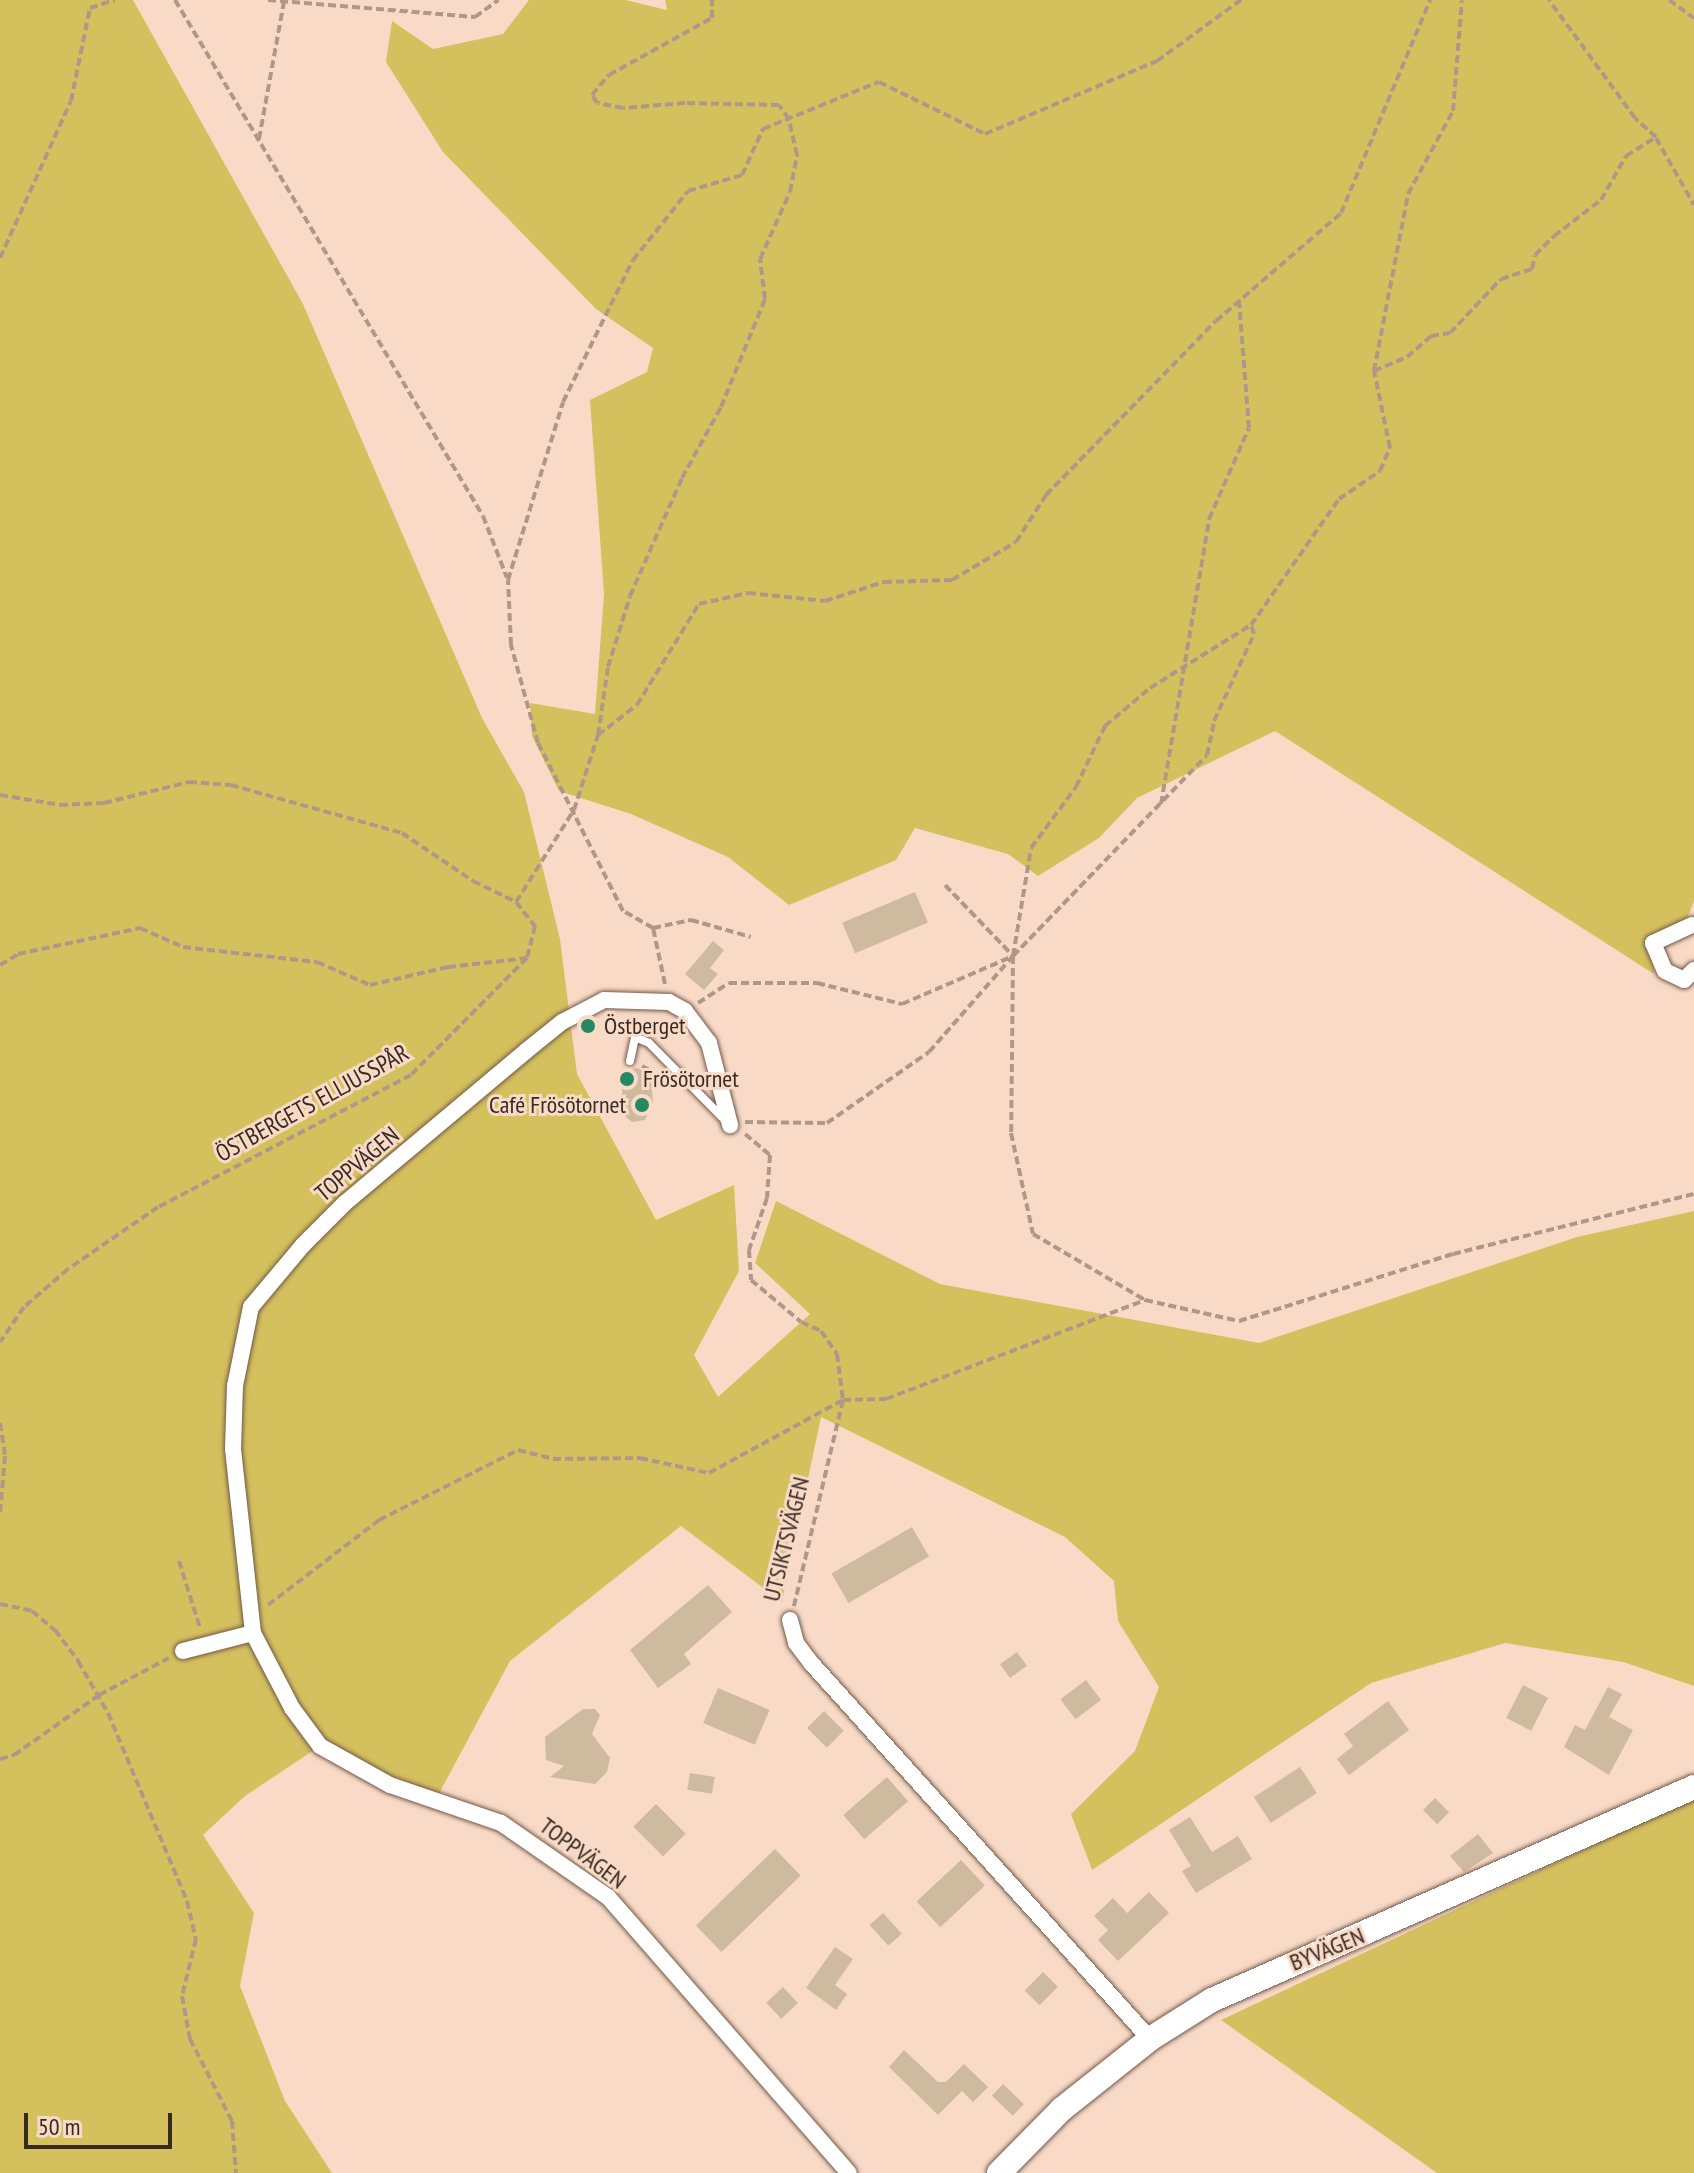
<!DOCTYPE html>
<meta charset="utf-8">
<style>
body{margin:0}
#map{position:relative;width:1694px;height:2173px;overflow:hidden;background:#f9dac7;font-family:"PT Sans Narrow",sans-serif}
div>[style]{position:absolute}
.green>*{inset:0;background:#d5c05e}
.building>*{inset:0;background:#ceba9f;transform-origin:0 0}
.path>*{height:4px;margin-top:-2px;transform-origin:0;background:repeating-linear-gradient(90deg,#b09889 0 8px,transparent 0 12px)}
.roads{filter:drop-shadow(0 0 2px #735949) drop-shadow(0 0 2px #735949)}
.lane>*{height:8px;margin:-4px;padding:0 4px;transform-origin:4px;border-radius:4px;background:#fff}
.street>*{height:16px;margin:-8px;padding:0 8px;transform-origin:8px;border-radius:8px;background:#fff}
.secondary>*{height:24px;margin:-12px;padding:0 12px;transform-origin:12px;border-radius:12px;background:#fff}
.dots>*{width:22px;height:22px;translate:-50% -50%;box-sizing:border-box;border:4px solid #f9dac7;border-radius:50%}
span{translate:-50% -50%;white-space:nowrap;text-align:center;line-height:1.15;-webkit-text-stroke:6px #f9dac7;paint-order:stroke}
.poi-label{font-size:24px;color:#362a23}
.left{translate:0 -50%;text-align:left}
.right{translate:-100% -50%;text-align:right}
.street-label{font-size:24px;color:#362a23}
.scale{position:absolute;left:24px;top:2113px;width:148px;height:36px;box-sizing:border-box;border:4px solid #362a23;border-top:0;padding-left:10px;font-size:24px;line-height:28px;white-space:nowrap;color:#362a23;-webkit-text-stroke:6px #f9dac7;paint-order:stroke}
</style>
<div id="map">
<div class="green">
<div style="clip-path:polygon(0 0,133px 0,303px 304px,482px 718px,524px 792px,560px 939px,577px 1074px,656px 1220px,734px 1185px,739px 1271px,694px 1355px,718px 1397px,810px 1314px,755px 1263px,776px 1201px,940px 1284px,1259px 1343px,1577px 1237px,1694px 1211px,1694px 1686px,1623px 1662px,1505px 1643px,1371px 1683px,1092px 1870px,1071px 1814px,1135px 1751px,1159px 1687px,1118px 1621px,1114px 1581px,1065px 1537px,821px 1417px,782px 1602px,681px 1526px,510px 1661px,435px 1801px,320px 1746px,245px 1796px,203px 1835px,254px 1913px,240px 1986px,285px 2101px,332px 2173px,0 2173px)"></div>
<div style="clip-path:polygon(529px 0,626px 0,667px 10px,665px 0,1694px 0,1694px 901px,1687px 919px,1650px 939px,1654px 974px,1275px 731px,1137px 798px,1099px 838px,1038px 876px,1008px 854px,915px 828px,896px 860px,789px 905px,728px 857px,631px 814px,559px 791px,532px 736px,530px 703px,595px 714px,604px 594px,590px 400px,647px 372px,653px 348px,596px 309px,443px 152px,386px 62px,392px 21px,433px 49px,503px 34px)"></div>
<div style="clip-path:polygon(1694px 1798px,1694px 2173px,1437px 2173px,1221px 2020px)"></div>
</div>
<div class="building">
<div style="left:915px;top:892px;width:33px;height:79px;rotate:67deg"></div>
<div style="clip-path:polygon(713px 941px,724px 950px,710px 968px,718px 974px,704px 990px,685px 974px)"></div>
<div style="clip-path:polygon(638px 1068px,651px 1076px,653px 1104px,645px 1120px,632px 1122px,616px 1109px,623px 1099px,620px 1071px)"></div>
<div style="left:912px;top:1527px;width:34px;height:93px;rotate:60deg"></div>
<div style="clip-path:polygon(708px 1585px,732px 1612px,684px 1654px,691px 1664px,658px 1688px,630px 1650px)"></div>
<div style="left:1017px;top:1652px;width:17px;height:21px;rotate:54deg"></div>
<div style="left:1086px;top:1680px;width:25px;height:32px;rotate:53deg"></div>
<div style="left:1523px;top:1685px;width:28px;height:37px;rotate:27deg"></div>
<div style="clip-path:polygon(1608px 1687px,1622px 1694px,1609px 1717px,1633px 1730px,1609px 1775px,1564px 1747px,1575px 1725px,1585px 1730px)"></div>
<div style="left:718px;top:1688px;width:56px;height:38px;rotate:23deg"></div>
<div style="clip-path:polygon(1388px 1701px,1409px 1730px,1349px 1775px,1337px 1759px,1353px 1746px,1344px 1734px)"></div>
<div style="clip-path:polygon(583px 1709px,595px 1709px,600px 1715px,592px 1734px,610px 1758px,607px 1772px,595px 1784px,550px 1777px,564px 1766px,546px 1760px,545px 1737px)"></div>
<div style="left:824px;top:1711px;width:28px;height:24px;rotate:45deg"></div>
<div style="left:1300px;top:1767px;width:31px;height:55px;rotate:57deg"></div>
<div style="left:690px;top:1773px;width:25px;height:17px;rotate:9deg"></div>
<div style="left:887px;top:1777px;width:32px;height:58px;rotate:49deg"></div>
<div style="left:1435px;top:1798px;width:20px;height:17px;rotate:45deg"></div>
<div style="left:656px;top:1804px;width:42px;height:32px;rotate:45deg"></div>
<div style="clip-path:polygon(1190px 1817px,1212px 1852px,1238px 1836px,1252px 1859px,1196px 1893px,1182px 1871px,1191px 1866px,1169px 1830px)"></div>
<div style="clip-path:polygon(1478px 1834px,1493px 1853px,1464px 1872px,1450px 1856px)"></div>
<div style="left:775px;top:1849px;width:37px;height:110px;rotate:46deg"></div>
<div style="left:961px;top:1860px;width:35px;height:61px;rotate:47deg"></div>
<div style="clip-path:polygon(1149px 1892px,1169px 1913px,1118px 1961px,1098px 1940px,1108px 1930px,1094px 1916px,1113px 1898px,1127px 1913px)"></div>
<div style="left:883px;top:1913px;width:28px;height:18px;rotate:48deg"></div>
<div style="clip-path:polygon(835px 1947px,853px 1959px,835px 1985px,847px 1994px,836px 2010px,806px 1988px)"></div>
<div style="left:1043px;top:1972px;width:21px;height:26px;rotate:45deg"></div>
<div style="left:783px;top:1987px;width:22px;height:23px;rotate:47deg"></div>
<div style="clip-path:polygon(904px 2050px,938px 2082px,946px 2082px,964px 2064px,988px 2087px,973px 2102px,962px 2091px,938px 2115px,889px 2067px)"></div>
<div style="left:1003px;top:2084px;width:29px;height:16px;rotate:44deg"></div>
</div>
<div class="path">
<div style="left:175px;top:0;width:601px;rotate:59.17deg"></div>
<div style="left:483px;top:516px;width:66px;rotate:68.8deg"></div>
<div style="left:268px;top:0;width:208px;rotate:4.7deg"></div>
<div style="left:475px;top:17px;width:29px;rotate:-36deg"></div>
<div style="left:1669px;top:0;width:31px;rotate:36deg"></div>
<div style="left:1656px;top:138px;width:77px;rotate:60.4deg"></div>
<div style="left:259px;top:139px;width:139px;rotate:-79.7deg"></div>
<div style="left:0;top:258px;width:172px;rotate:-65.7deg"></div>
<div style="left:71px;top:101px;width:95px;rotate:-78.5deg"></div>
<div style="left:90px;top:8px;width:26px;rotate:-18deg"></div>
<div style="left:1374px;top:371px;width:180px;rotate:-79.1deg"></div>
<div style="left:1408px;top:194px;width:94px;rotate:-61.5deg"></div>
<div style="left:1453px;top:111px;width:111px;rotate:-85.4deg"></div>
<div style="left:598px;top:735px;width:69px;rotate:-81.6deg"></div>
<div style="left:608px;top:667px;width:74px;rotate:-72.8deg"></div>
<div style="left:630px;top:596px;width:129px;rotate:-66.2deg"></div>
<div style="left:682px;top:478px;width:81px;rotate:-61.2deg"></div>
<div style="left:721px;top:407px;width:117px;rotate:-67.8deg"></div>
<div style="left:765px;top:299px;width:40px;rotate:-97.1deg"></div>
<div style="left:760px;top:259px;width:73px;rotate:-65.9deg"></div>
<div style="left:790px;top:192px;width:38px;rotate:-79deg"></div>
<div style="left:797px;top:155px;width:37px;rotate:-103deg"></div>
<div style="left:789px;top:119px;width:17px;rotate:-126deg"></div>
<div style="left:779px;top:105px;width:94px;rotate:-178.8deg"></div>
<div style="left:685px;top:103px;width:62px;rotate:175.4deg"></div>
<div style="left:623px;top:108px;width:26px;rotate:-169deg"></div>
<div style="left:597px;top:103px;width:9px;rotate:-122deg"></div>
<div style="left:592px;top:95px;width:26px;rotate:-50deg"></div>
<div style="left:609px;top:75px;width:118px;rotate:-29deg"></div>
<div style="left:712px;top:18px;width:18px;rotate:-90deg"></div>
<div style="left:0;top:795px;width:61px;rotate:9.5deg"></div>
<div style="left:60px;top:805px;width:44px;rotate:-2.6deg"></div>
<div style="left:104px;top:803px;width:88px;rotate:-13.9deg"></div>
<div style="left:189px;top:782px;width:42px;rotate:4.1deg"></div>
<div style="left:231px;top:785px;width:178px;rotate:15.7deg"></div>
<div style="left:402px;top:833px;width:86px;rotate:34.1deg"></div>
<div style="left:473px;top:881px;width:48px;rotate:26deg"></div>
<div style="left:516px;top:902px;width:31px;rotate:52deg"></div>
<div style="left:535px;top:926px;width:33px;rotate:104deg"></div>
<div style="left:527px;top:958px;width:165px;rotate:134.8deg"></div>
<div style="left:411px;top:1075px;width:285px;rotate:152.4deg"></div>
<div style="left:158px;top:1207px;width:109px;rotate:145.4deg"></div>
<div style="left:68px;top:1269px;width:58px;rotate:139.2deg"></div>
<div style="left:24px;top:1307px;width:42px;rotate:124.4deg"></div>
<div style="left:1161px;top:804px;width:289px;rotate:-80.4deg"></div>
<div style="left:1209px;top:519px;width:99px;rotate:-66.3deg"></div>
<div style="left:1249px;top:428px;width:126px;rotate:-94.5deg"></div>
<div style="left:945px;top:885px;width:98px;rotate:46.2deg"></div>
<div style="left:1013px;top:956px;width:109px;rotate:-80.5deg"></div>
<div style="left:1031px;top:848px;width:76px;rotate:-53.6deg"></div>
<div style="left:1076px;top:787px;width:68px;rotate:-64.6deg"></div>
<div style="left:1105px;top:726px;width:59px;rotate:-40.2deg"></div>
<div style="left:1150px;top:688px;width:119px;rotate:-32deg"></div>
<div style="left:1251px;top:625px;width:154px;rotate:-55.1deg"></div>
<div style="left:1339px;top:499px;width:50px;rotate:-34.3deg"></div>
<div style="left:1380px;top:471px;width:25px;rotate:-67deg"></div>
<div style="left:1390px;top:448px;width:79px;rotate:-101.7deg"></div>
<div style="left:1374px;top:371px;width:36px;rotate:-23deg"></div>
<div style="left:1407px;top:357px;width:32px;rotate:-41deg"></div>
<div style="left:1431px;top:336px;width:19px;rotate:-9deg"></div>
<div style="left:1450px;top:333px;width:74px;rotate:-46.6deg"></div>
<div style="left:1501px;top:279px;width:33px;rotate:-18deg"></div>
<div style="left:1532px;top:269px;width:14px;rotate:-78deg"></div>
<div style="left:1535px;top:255px;width:27px;rotate:-45deg"></div>
<div style="left:1554px;top:236px;width:59px;rotate:-37.5deg"></div>
<div style="left:1601px;top:200px;width:51px;rotate:-60.4deg"></div>
<div style="left:1626px;top:156px;width:36px;rotate:-32deg"></div>
<div style="left:1656px;top:137px;width:28px;rotate:-138deg"></div>
<div style="left:1635px;top:118px;width:146px;rotate:-126.1deg"></div>
<div style="left:516px;top:902px;width:109px;rotate:-57.8deg"></div>
<div style="left:574px;top:810px;width:79px;rotate:-72.3deg"></div>
<div style="left:598px;top:735px;width:49px;rotate:-37.6deg"></div>
<div style="left:637px;top:705px;width:119px;rotate:-58.5deg"></div>
<div style="left:699px;top:604px;width:50px;rotate:-12.7deg"></div>
<div style="left:748px;top:593px;width:77px;rotate:5.9deg"></div>
<div style="left:825px;top:601px;width:62px;rotate:-17.9deg"></div>
<div style="left:884px;top:582px;width:68px;rotate:-1.7deg"></div>
<div style="left:952px;top:580px;width:74px;rotate:-30.7deg"></div>
<div style="left:1016px;top:542px;width:56px;rotate:-57.4deg"></div>
<div style="left:1046px;top:495px;width:243px;rotate:-45.7deg"></div>
<div style="left:1216px;top:321px;width:165px;rotate:-40.8deg"></div>
<div style="left:1341px;top:213px;width:231px;rotate:-67.3deg"></div>
<div style="left:653px;top:928px;width:39px;rotate:-12deg"></div>
<div style="left:691px;top:920px;width:62px;rotate:15.8deg"></div>
<div style="left:1013px;top:956px;width:177px;rotate:90.6deg"></div>
<div style="left:1011px;top:1133px;width:103px;rotate:77.7deg"></div>
<div style="left:1033px;top:1234px;width:130px;rotate:30.5deg"></div>
<div style="left:1145px;top:1300px;width:96px;rotate:12.6deg"></div>
<div style="left:1239px;top:1321px;width:224px;rotate:-17.4deg"></div>
<div style="left:1453px;top:1254px;width:248px;rotate:-14deg"></div>
<div style="left:0;top:965px;width:21px;rotate:-31deg"></div>
<div style="left:18px;top:954px;width:125px;rotate:-12deg"></div>
<div style="left:140px;top:928px;width:47px;rotate:23.8deg"></div>
<div style="left:183px;top:947px;width:135px;rotate:6.4deg"></div>
<div style="left:317px;top:962px;width:58px;rotate:23.5deg"></div>
<div style="left:370px;top:985px;width:80px;rotate:-13deg"></div>
<div style="left:448px;top:967px;width:80px;rotate:-6.5deg"></div>
<div style="left:665px;top:984px;width:57px;rotate:-102.1deg"></div>
<div style="left:653px;top:928px;width:34px;rotate:-150deg"></div>
<div style="left:623px;top:911px;width:188px;rotate:-116.8deg"></div>
<div style="left:538px;top:743px;width:102px;rotate:-105.4deg"></div>
<div style="left:511px;top:645px;width:65px;rotate:-92.6deg"></div>
<div style="left:508px;top:580px;width:186px;rotate:-72.8deg"></div>
<div style="left:563px;top:402px;width:158px;rotate:-63.8deg"></div>
<div style="left:633px;top:260px;width:88px;rotate:-51.4deg"></div>
<div style="left:688px;top:191px;width:56px;rotate:-16.5deg"></div>
<div style="left:742px;top:175px;width:51px;rotate:-65.5deg"></div>
<div style="left:763px;top:129px;width:125px;rotate:-22.1deg"></div>
<div style="left:879px;top:82px;width:118px;rotate:26.1deg"></div>
<div style="left:985px;top:134px;width:187px;rotate:-23deg"></div>
<div style="left:1157px;top:61px;width:104px;rotate:-36deg"></div>
<div style="left:698px;top:1003px;width:37px;rotate:-33deg"></div>
<div style="left:729px;top:983px;width:88px"></div>
<div style="left:817px;top:983px;width:88px;rotate:13.9deg"></div>
<div style="left:902px;top:1004px;width:119px;rotate:-23.3deg"></div>
<div style="left:642px;top:1066px;width:10px;rotate:29deg"></div>
<div style="left:651px;top:1071px;width:12px;rotate:76deg"></div>
<div style="left:654px;top:1083px;width:21px;rotate:14deg"></div>
<div style="left:745px;top:1122px;width:82px;rotate:0.7deg"></div>
<div style="left:827px;top:1123px;width:124px;rotate:-34.8deg"></div>
<div style="left:929px;top:1052px;width:128px;rotate:-48.8deg"></div>
<div style="left:1013px;top:956px;width:279px;rotate:-46deg"></div>
<div style="left:1207px;top:755px;width:35px;rotate:-78deg"></div>
<div style="left:1214px;top:721px;width:96px;rotate:-65.3deg"></div>
<div style="left:1254px;top:634px;width:9px;rotate:-108deg"></div>
<div style="left:745px;top:1134px;width:33px;rotate:40deg"></div>
<div style="left:770px;top:1155px;width:43px;rotate:94deg"></div>
<div style="left:767px;top:1198px;width:55px;rotate:109.1deg"></div>
<div style="left:749px;top:1250px;width:30px;rotate:86deg"></div>
<div style="left:751px;top:1280px;width:65px;rotate:40deg"></div>
<div style="left:801px;top:1322px;width:22px;rotate:24deg"></div>
<div style="left:821px;top:1331px;width:28px;rotate:55deg"></div>
<div style="left:837px;top:1354px;width:46px;rotate:82.6deg"></div>
<div style="left:843px;top:1400px;width:212px;rotate:103.4deg"></div>
<div style="left:0;top:1423px;width:33px;rotate:81deg"></div>
<div style="left:5px;top:1456px;width:57px;rotate:95deg"></div>
<div style="left:179px;top:1561px;width:70px;rotate:72.6deg"></div>
<div style="left:0;top:1604px;width:33px;rotate:12deg"></div>
<div style="left:32px;top:1611px;width:30px;rotate:40deg"></div>
<div style="left:55px;top:1630px;width:39px;rotate:53deg"></div>
<div style="left:78px;top:1661px;width:60px;rotate:60deg"></div>
<div style="left:108px;top:1713px;width:204px;rotate:67.2deg"></div>
<div style="left:187px;top:1901px;width:39px;rotate:77deg"></div>
<div style="left:196px;top:1939px;width:59px;rotate:103.8deg"></div>
<div style="left:182px;top:1996px;width:44px;rotate:79.5deg"></div>
<div style="left:190px;top:2039px;width:92px;rotate:62.9deg"></div>
<div style="left:232px;top:2121px;width:52px;rotate:85.6deg"></div>
<div style="left:268px;top:1605px;width:140px;rotate:-37.4deg"></div>
<div style="left:379px;top:1520px;width:156px;rotate:-26.7deg"></div>
<div style="left:518px;top:1450px;width:36px;rotate:14deg"></div>
<div style="left:553px;top:1459px;width:87px;rotate:-0.7deg"></div>
<div style="left:640px;top:1458px;width:71px;rotate:12.3deg"></div>
<div style="left:709px;top:1473px;width:153px;rotate:-28.6deg"></div>
<div style="left:843px;top:1400px;width:43px;rotate:-1.3deg"></div>
<div style="left:886px;top:1399px;width:277px;rotate:-20.9deg"></div>
<div style="left:0;top:1759px;width:15px;rotate:-16deg"></div>
<div style="left:14px;top:1755px;width:104px;rotate:-35.2deg"></div>
<div style="left:99px;top:1695px;width:79px;rotate:-27.9deg"></div>
</div>
<div class="roads">
<div class="lane">
<div style="left:630px;top:1061px;width:25px;rotate:-78deg"></div>
<div style="left:635px;top:1037px;width:15px;rotate:23deg"></div>
<div style="left:649px;top:1043px;width:110px;rotate:45.4deg"></div>
</div>
<div class="street">
<div style="left:1692px;top:925px;width:43px;rotate:155.2deg"></div>
<div style="left:1653px;top:943px;width:30px;rotate:67deg"></div>
<div style="left:1665px;top:971px;width:21px;rotate:25deg"></div>
<div style="left:1684px;top:980px;width:14px;rotate:-45deg"></div>
<div style="left:790px;top:1620px;width:24px;rotate:75deg"></div>
<div style="left:796px;top:1643px;width:26px;rotate:53deg"></div>
<div style="left:812px;top:1664px;width:505px;rotate:47.97deg"></div>
<div style="left:253px;top:1633px;width:185px;rotate:-96.2deg"></div>
<div style="left:233px;top:1449px;width:63px;rotate:-88.2deg"></div>
<div style="left:235px;top:1386px;width:81px;rotate:-78.6deg"></div>
<div style="left:251px;top:1307px;width:81px;rotate:-50deg"></div>
<div style="left:303px;top:1245px;width:59px;rotate:-45deg"></div>
<div style="left:345px;top:1203px;width:236px;rotate:-40deg"></div>
<div style="left:526px;top:1051px;width:46px;rotate:-38.9deg"></div>
<div style="left:562px;top:1022px;width:47px;rotate:-27.6deg"></div>
<div style="left:604px;top:1000px;width:65px;rotate:1.8deg"></div>
<div style="left:669px;top:1002px;width:18px;rotate:29deg"></div>
<div style="left:685px;top:1011px;width:40px;rotate:53deg"></div>
<div style="left:709px;top:1043px;width:85px;rotate:75.6deg"></div>
<div style="left:183px;top:1651px;width:72px;rotate:-14.4deg"></div>
<div style="left:253px;top:1633px;width:85px;rotate:62.5deg"></div>
<div style="left:292px;top:1708px;width:47px;rotate:53.6deg"></div>
<div style="left:320px;top:1746px;width:80px;rotate:29.1deg"></div>
<div style="left:390px;top:1785px;width:117px;rotate:18.9deg"></div>
<div style="left:501px;top:1823px;width:130px;rotate:34.7deg"></div>
<div style="left:608px;top:1897px;width:366px;rotate:48.9deg"></div>
</div>
<div class="secondary">
<div style="left:999px;top:2173px;width:90px;rotate:-45.5deg"></div>
<div style="left:1062px;top:2109px;width:112px;rotate:-38.5deg"></div>
<div style="left:1150px;top:2039px;width:73px;rotate:-32.2deg"></div>
<div style="left:1212px;top:2000px;width:527px;rotate:-23.84deg"></div>
</div>
</div>
<div class="dots">
<div style="left:588px;top:1026px;background:#248963"></div>
<div style="left:627px;top:1079px;background:#248963"></div>
<div style="left:642px;top:1105px;background:#248963"></div>
</div>
<div class="poi-label">
<span class="left" style="left:604px;top:1026px">Östberget</span>
<span class="left" style="left:643px;top:1079px">Frösötornet</span>
<span class="right" style="left:626px;top:1105px">Café Frösötornet</span>
</div>
<div class="street-label">
<span style="left:312px;top:1103px;rotate:-29deg">ÖSTBERGETS ELLJUSSPÅR</span>
<span style="left:357px;top:1164px;rotate:-40deg">TOPPVÄGEN</span>
<span style="left:786px;top:1539px;rotate:-76deg">UTSIKTSVÄGEN</span>
<span style="left:583px;top:1853px;rotate:37deg">TOPPVÄGEN</span>
<span style="left:1327px;top:1949px;rotate:-22deg">BYVÄGEN</span>
</div>
<div class="scale">50 m</div>
</div>
